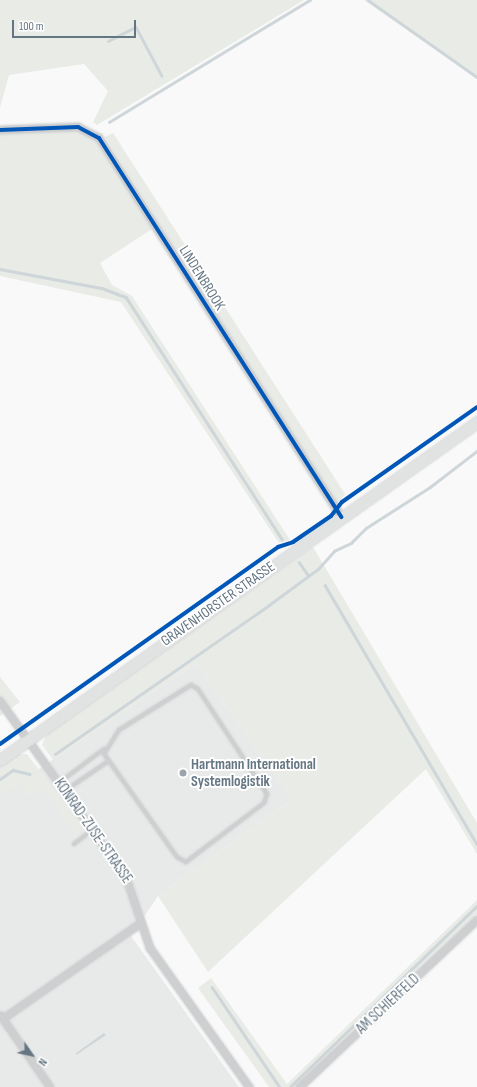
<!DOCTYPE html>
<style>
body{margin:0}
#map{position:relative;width:477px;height:1087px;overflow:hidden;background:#f9f9f9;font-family:"Sofia Sans Condensed",sans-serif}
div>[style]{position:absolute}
.built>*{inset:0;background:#e8e9e9}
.green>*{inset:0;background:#e8ebe6}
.water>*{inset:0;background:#ced6d9}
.stream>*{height:2.5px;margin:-1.25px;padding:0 1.25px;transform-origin:1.25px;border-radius:1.25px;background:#ced6d9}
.roads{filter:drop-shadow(0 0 1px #d5d6d7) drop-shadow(0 0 1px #d5d6d7)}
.service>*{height:4px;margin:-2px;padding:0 2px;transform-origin:2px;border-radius:2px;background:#cecfd0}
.minor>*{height:8px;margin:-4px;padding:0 4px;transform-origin:4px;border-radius:4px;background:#cecfd0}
.secondary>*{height:11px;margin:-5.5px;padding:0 5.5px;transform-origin:5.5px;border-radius:5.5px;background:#e1e2e2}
.cycleway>*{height:4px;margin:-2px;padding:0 2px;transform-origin:2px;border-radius:2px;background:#0057b8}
.dots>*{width:11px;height:11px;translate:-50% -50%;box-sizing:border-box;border:2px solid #fff;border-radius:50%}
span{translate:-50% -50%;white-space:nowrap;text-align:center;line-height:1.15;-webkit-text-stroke:4px #fff;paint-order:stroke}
.street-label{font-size:15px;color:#657683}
.poi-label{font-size:15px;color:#657683;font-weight:700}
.left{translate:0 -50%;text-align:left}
.north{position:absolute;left:12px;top:1035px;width:40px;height:40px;-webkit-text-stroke:3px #fff;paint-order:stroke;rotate:124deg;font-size:11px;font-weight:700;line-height:16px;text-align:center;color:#657683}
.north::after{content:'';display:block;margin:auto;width:14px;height:18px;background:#657683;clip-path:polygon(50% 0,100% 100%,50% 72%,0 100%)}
.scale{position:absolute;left:12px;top:20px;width:124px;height:18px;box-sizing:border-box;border:2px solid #657683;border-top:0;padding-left:5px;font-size:12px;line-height:14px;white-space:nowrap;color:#657683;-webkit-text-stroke:3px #fff;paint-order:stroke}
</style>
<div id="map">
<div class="built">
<div style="clip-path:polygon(196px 664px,292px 799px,158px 896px,131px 936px,239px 1087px,0 1087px,0 795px)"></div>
</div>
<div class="green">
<div style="clip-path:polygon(0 0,304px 0,97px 125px,93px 122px,108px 91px,84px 64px,9px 75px,0 108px)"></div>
<div style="clip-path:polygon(364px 0,477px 0,477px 79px,444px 55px)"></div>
<div style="clip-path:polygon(71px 130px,87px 133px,100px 144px,152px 229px,100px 263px,112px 285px,132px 296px,290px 540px,279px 543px,121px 302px,0 276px,0 134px)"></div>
<div style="clip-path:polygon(113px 133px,345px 494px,337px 504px,105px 137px)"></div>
<div style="clip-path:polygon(313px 547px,477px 823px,477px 854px,426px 769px,208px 972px,158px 896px,292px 799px,196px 664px,53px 760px,42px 745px,47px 733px)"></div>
<div style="clip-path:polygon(0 677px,20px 702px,0 716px)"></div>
<div style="clip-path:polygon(16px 754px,27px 754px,71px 811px,83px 826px,75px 834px,43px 787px,27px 797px,18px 785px,0 797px,0 763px)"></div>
<div style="clip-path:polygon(477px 900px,477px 914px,297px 1087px,269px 1087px,198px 988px,211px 978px,287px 1084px)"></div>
</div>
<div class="water">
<div style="clip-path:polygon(104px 1033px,106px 1035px,76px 1055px,76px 1053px)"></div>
</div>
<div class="stream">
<div style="left:368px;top:0;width:133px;rotate:35.2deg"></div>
<div style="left:108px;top:41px;width:31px;rotate:-27deg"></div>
<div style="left:136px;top:27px;width:55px;rotate:62deg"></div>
<div style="left:109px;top:122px;width:235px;rotate:-31.3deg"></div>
<div style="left:0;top:269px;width:104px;rotate:10.6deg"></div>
<div style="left:102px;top:288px;width:26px;rotate:21deg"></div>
<div style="left:126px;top:297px;width:288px;rotate:57.2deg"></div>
<div style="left:299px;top:562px;width:16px;rotate:55deg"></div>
<div style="left:325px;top:585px;width:300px;rotate:59.6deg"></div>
<div style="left:55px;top:754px;width:261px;rotate:-34.8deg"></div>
<div style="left:269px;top:605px;width:61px;rotate:-36.3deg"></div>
<div style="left:318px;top:569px;width:24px;rotate:-48deg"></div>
<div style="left:334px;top:551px;width:19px;rotate:-25deg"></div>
<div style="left:351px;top:543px;width:21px;rotate:-45deg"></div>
<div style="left:366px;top:528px;width:76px;rotate:-32.6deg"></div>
<div style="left:430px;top:487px;width:59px;rotate:-37.5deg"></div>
<div style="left:0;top:779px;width:16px;rotate:-35deg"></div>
<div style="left:13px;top:770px;width:17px;rotate:13deg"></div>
<div style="left:212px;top:987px;width:120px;rotate:55.9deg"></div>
<div style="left:290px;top:1087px;width:260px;rotate:-44.1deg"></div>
</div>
<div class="roads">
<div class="service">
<div style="left:191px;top:685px;width:8px;rotate:30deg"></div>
<div style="left:198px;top:689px;width:126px;rotate:56.7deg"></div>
<div style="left:267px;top:794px;width:9px;rotate:108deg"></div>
<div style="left:264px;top:803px;width:98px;rotate:142.9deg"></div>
<div style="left:186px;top:862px;width:10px;rotate:-151deg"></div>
<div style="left:177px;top:857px;width:126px;rotate:-125.3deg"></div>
<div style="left:104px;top:754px;width:28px;rotate:-58deg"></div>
<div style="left:119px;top:730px;width:85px;rotate:-32deg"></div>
<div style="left:60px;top:782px;width:55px;rotate:-36.9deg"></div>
<div style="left:66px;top:790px;width:50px;rotate:-34.3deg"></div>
<div style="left:74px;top:844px;width:24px;rotate:-38deg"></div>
</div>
<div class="minor">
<div style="left:0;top:130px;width:78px;rotate:-2.2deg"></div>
<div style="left:78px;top:127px;width:24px;rotate:28deg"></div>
<div style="left:99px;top:138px;width:450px;rotate:57.4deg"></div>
<div style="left:0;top:701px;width:216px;rotate:54.4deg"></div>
<div style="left:126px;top:877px;width:75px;rotate:71.3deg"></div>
<div style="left:150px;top:948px;width:171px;rotate:54.5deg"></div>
<div style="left:1px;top:1016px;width:86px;rotate:55.4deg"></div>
<div style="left:3px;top:1019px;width:168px;rotate:-34.8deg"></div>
<div style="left:300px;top:1087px;width:243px;rotate:-43.3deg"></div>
</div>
<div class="secondary">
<div style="left:0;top:760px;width:585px;rotate:-35.32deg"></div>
</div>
</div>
<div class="cycleway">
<div style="left:0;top:130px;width:78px;rotate:-2.2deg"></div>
<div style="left:78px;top:127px;width:24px;rotate:28deg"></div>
<div style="left:99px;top:138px;width:450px;rotate:57.4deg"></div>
<div style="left:0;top:744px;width:341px;rotate:-35.3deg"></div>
<div style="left:278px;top:547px;width:16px;rotate:-18deg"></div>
<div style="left:293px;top:542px;width:46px;rotate:-34.4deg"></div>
<div style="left:331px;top:516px;width:18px;rotate:-52deg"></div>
<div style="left:342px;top:502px;width:165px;rotate:-35.1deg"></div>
</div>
<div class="dots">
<div style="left:183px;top:773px;background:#99a4ac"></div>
</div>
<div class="street-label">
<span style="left:202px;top:278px;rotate:58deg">LINDENBROOK</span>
<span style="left:218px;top:604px;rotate:-35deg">GRAVENHORSTER STRASSE</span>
<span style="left:93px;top:831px;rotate:55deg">KONRAD-ZUSE-STRASSE</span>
<span style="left:388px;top:1004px;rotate:-43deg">AM SCHIERFELD</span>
</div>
<div class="poi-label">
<span class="left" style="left:191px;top:773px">Hartmann International<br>Systemlogistik</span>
</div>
<div class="north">N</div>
<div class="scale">100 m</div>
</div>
